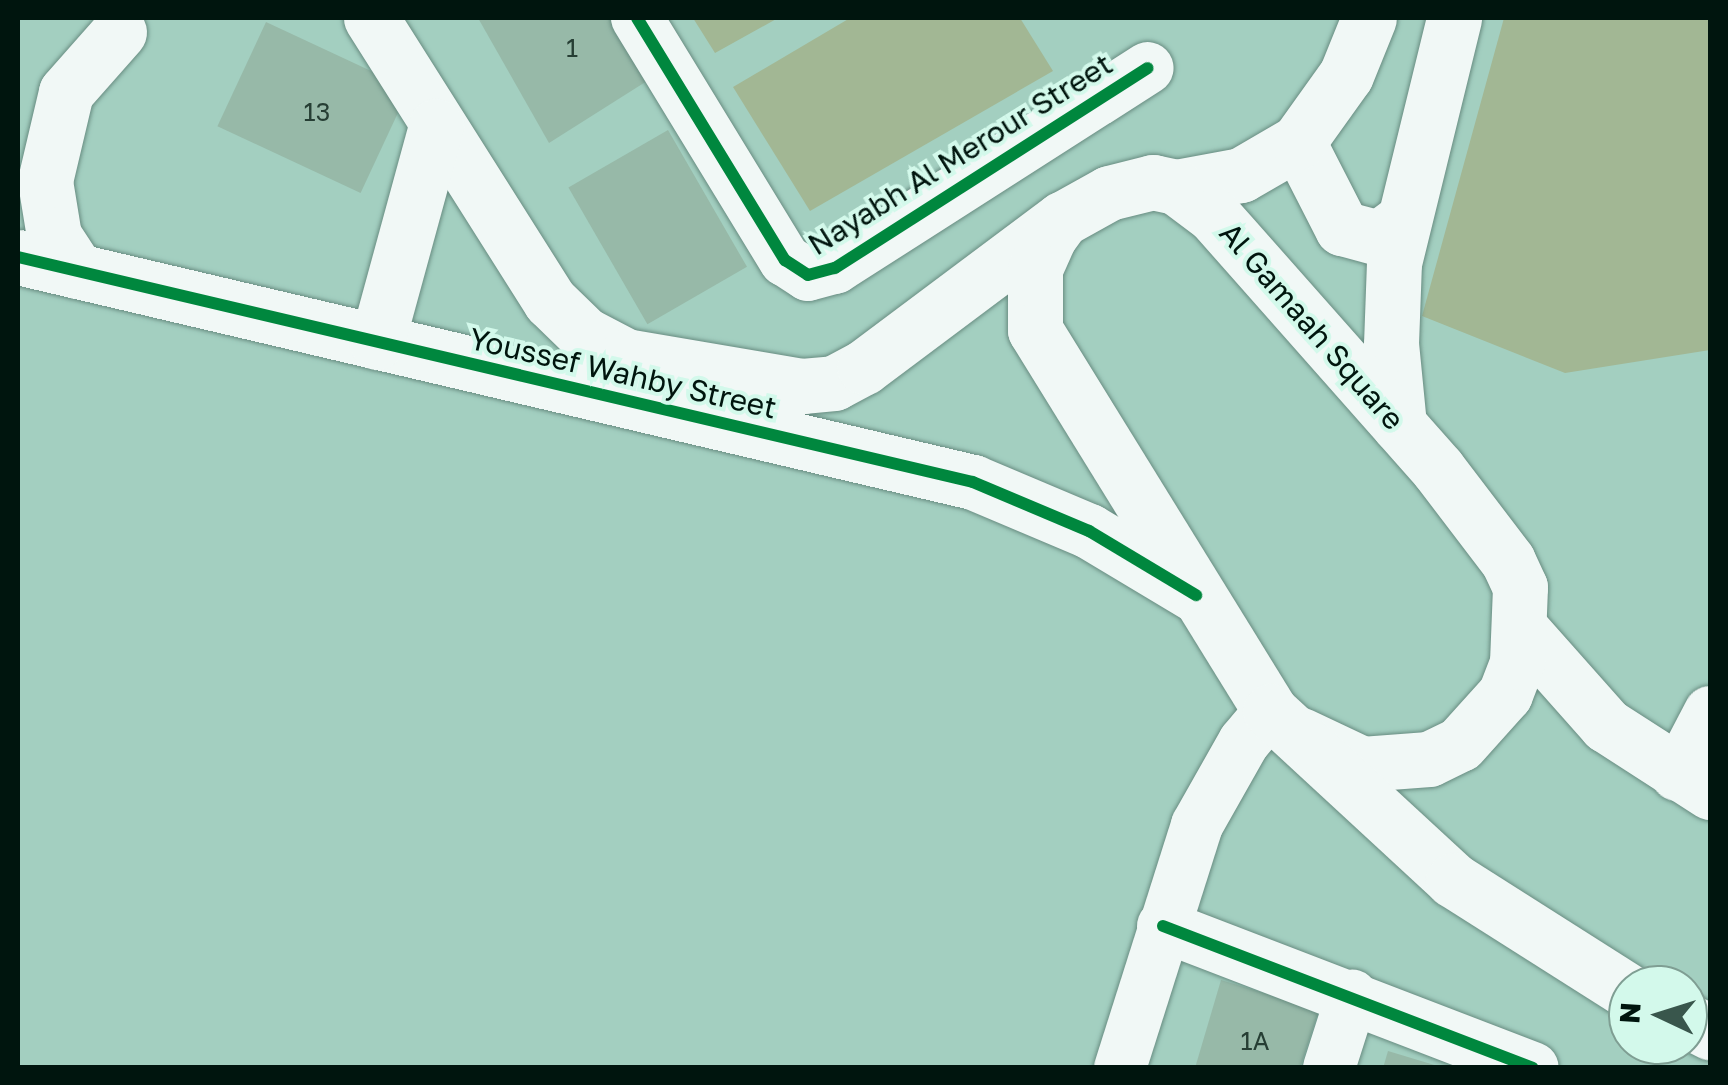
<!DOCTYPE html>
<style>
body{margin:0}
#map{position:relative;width:1728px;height:1085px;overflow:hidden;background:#a3cfc0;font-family:"Golos Text",sans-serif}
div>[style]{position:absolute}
.green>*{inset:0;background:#a2b794}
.building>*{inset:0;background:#97b9a8;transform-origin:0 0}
.roads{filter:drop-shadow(0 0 2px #688c81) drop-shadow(0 0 2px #688c81)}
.minor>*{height:52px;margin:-26px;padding:0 26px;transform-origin:26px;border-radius:26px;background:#f1f8f6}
.tertiary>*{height:55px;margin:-27.5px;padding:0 27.5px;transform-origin:27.5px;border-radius:27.5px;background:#f1f8f6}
.secondary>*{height:55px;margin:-27.5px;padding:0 27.5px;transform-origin:27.5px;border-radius:27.5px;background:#f1f8f6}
.cycleway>*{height:12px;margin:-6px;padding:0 6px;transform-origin:6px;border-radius:6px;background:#00873e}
span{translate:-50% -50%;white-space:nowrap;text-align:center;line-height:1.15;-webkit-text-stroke:8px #d3f9eb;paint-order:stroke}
.number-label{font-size:25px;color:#263e34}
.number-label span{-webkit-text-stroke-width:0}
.street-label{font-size:30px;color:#00150e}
.frame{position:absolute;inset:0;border:20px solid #00150e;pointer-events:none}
.north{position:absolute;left:1608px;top:965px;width:100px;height:100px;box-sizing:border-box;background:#d3f9eb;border:2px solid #7f9e93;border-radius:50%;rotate:274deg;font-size:28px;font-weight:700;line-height:40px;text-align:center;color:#00150e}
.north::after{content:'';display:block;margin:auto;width:35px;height:45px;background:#39564c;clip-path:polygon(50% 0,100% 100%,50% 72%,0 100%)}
</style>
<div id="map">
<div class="green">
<div style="clip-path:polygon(693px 18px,778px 18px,715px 53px)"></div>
<div style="clip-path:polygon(850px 18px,1020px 18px,1053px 71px,810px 211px,733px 87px)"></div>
<div style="clip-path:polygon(1504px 18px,1710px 18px,1710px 350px,1565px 373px,1422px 316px)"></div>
</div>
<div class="building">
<div style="clip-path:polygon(478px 18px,610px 18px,647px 81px,549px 143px)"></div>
<div style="left:266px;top:22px;width:158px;height:115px;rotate:25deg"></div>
<div style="left:668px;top:130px;width:158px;height:115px;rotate:60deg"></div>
<div style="clip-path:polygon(1221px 980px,1319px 1010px,1300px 1068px,1195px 1068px)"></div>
<div style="clip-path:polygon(1388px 1051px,1441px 1067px,1441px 1068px,1383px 1068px)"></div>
</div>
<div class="roads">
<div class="minor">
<div style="left:637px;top:18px;width:284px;rotate:58.6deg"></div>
<div style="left:785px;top:260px;width:27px;rotate:33deg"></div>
<div style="left:808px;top:275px;width:28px;rotate:-15deg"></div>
<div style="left:835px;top:268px;width:371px;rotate:-32.6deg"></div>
<div style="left:1677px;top:775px;width:71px;rotate:-62.4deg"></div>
<div style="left:1163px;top:926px;width:396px;rotate:21deg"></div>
<div style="left:1120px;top:1068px;width:255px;rotate:-72.4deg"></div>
<div style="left:1197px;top:825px;width:95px;rotate:-60.5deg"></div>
<div style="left:1244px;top:742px;width:40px;rotate:-50deg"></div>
<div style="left:1329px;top:1068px;width:76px;rotate:-72.3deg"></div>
</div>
<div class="tertiary">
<div style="left:371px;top:18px;width:335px;rotate:57.7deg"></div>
<div style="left:550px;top:301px;width:47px;rotate:44.1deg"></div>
<div style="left:584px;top:334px;width:47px;rotate:27.6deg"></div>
<div style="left:626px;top:356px;width:179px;rotate:9.7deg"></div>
<div style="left:802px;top:386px;width:32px;rotate:-5deg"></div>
<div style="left:834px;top:383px;width:34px;rotate:-28deg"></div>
<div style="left:864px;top:367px;width:247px;rotate:-36.8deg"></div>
<div style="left:18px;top:257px;width:981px;rotate:13.26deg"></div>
<div style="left:973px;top:482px;width:126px;rotate:22.9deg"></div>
<div style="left:1089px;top:531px;width:125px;rotate:30.9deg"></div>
<div style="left:77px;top:271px;width:42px;rotate:-123.3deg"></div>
<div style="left:54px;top:236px;width:56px;rotate:-99.3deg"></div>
<div style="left:45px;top:181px;width:91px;rotate:-76.7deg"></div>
<div style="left:66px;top:92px;width:80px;rotate:-48.5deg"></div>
<div style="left:377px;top:342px;width:224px;rotate:-74.7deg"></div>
</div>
<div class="secondary">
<div style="left:1298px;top:142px;width:97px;rotate:62.9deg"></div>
<div style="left:1342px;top:228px;width:38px;rotate:15deg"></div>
<div style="left:1379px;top:238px;width:26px;rotate:-37deg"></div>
<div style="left:1176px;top:187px;width:66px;rotate:-10.5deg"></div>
<div style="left:1241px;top:175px;width:66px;rotate:-30.1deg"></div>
<div style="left:1298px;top:142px;width:82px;rotate:-54.4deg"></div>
<div style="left:1346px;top:75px;width:61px;rotate:-68deg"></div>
<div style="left:1399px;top:425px;width:81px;rotate:-95.6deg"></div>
<div style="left:1391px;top:344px;width:81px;rotate:-87.9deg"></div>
<div style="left:1394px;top:263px;width:252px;rotate:-76.2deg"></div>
<div style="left:1520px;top:628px;width:130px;rotate:48.4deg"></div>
<div style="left:1606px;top:725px;width:124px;rotate:32.8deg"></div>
<div style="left:1301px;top:735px;width:68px;rotate:25.4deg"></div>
<div style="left:1362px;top:764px;width:67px;rotate:-4.3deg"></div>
<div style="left:1429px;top:759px;width:34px;rotate:-26deg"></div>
<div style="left:1460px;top:744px;width:67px;rotate:-48deg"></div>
<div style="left:1505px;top:694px;width:34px;rotate:-69deg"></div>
<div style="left:1517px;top:662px;width:75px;rotate:-87.7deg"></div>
<div style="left:1520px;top:587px;width:29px;rotate:-115deg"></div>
<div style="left:1508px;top:561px;width:116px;rotate:-127.3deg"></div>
<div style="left:1438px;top:469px;width:341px;rotate:-131.5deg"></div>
<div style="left:1212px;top:214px;width:45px;rotate:-143.1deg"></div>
<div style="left:1176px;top:187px;width:24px;rotate:-168deg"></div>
<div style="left:1153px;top:182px;width:45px;rotate:166deg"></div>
<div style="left:1109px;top:193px;width:54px;rotate:151deg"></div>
<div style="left:1062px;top:219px;width:22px;rotate:126deg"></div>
<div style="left:1049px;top:237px;width:35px;rotate:114deg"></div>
<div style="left:1035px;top:269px;width:61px;rotate:90deg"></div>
<div style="left:1035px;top:330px;width:448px;rotate:58.3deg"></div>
<div style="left:1270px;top:711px;width:249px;rotate:42.7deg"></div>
<div style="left:1453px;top:880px;width:207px;rotate:32.4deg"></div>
<div style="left:1688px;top:1021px;width:25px;rotate:27deg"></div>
</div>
</div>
<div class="cycleway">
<div style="left:637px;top:18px;width:284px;rotate:58.6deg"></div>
<div style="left:785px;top:260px;width:27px;rotate:33deg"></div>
<div style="left:808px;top:275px;width:28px;rotate:-15deg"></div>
<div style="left:835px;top:268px;width:371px;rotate:-32.6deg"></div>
<div style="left:18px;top:257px;width:981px;rotate:13.26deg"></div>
<div style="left:973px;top:482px;width:126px;rotate:22.9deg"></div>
<div style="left:1089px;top:531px;width:125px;rotate:30.9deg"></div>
<div style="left:1163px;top:926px;width:396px;rotate:21deg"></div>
</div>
<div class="number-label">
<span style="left:572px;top:48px">1</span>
<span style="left:317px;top:112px">13</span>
<span style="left:1255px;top:1041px">1A</span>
</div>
<div class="street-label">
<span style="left:960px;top:154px;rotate:-32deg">Nayabh Al Merour Street</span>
<span style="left:1312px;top:326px;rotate:49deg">Al Gamaah Square</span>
<span style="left:623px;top:373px;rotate:13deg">Youssef Wahby Street</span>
</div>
<div class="frame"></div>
<div class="north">N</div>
</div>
